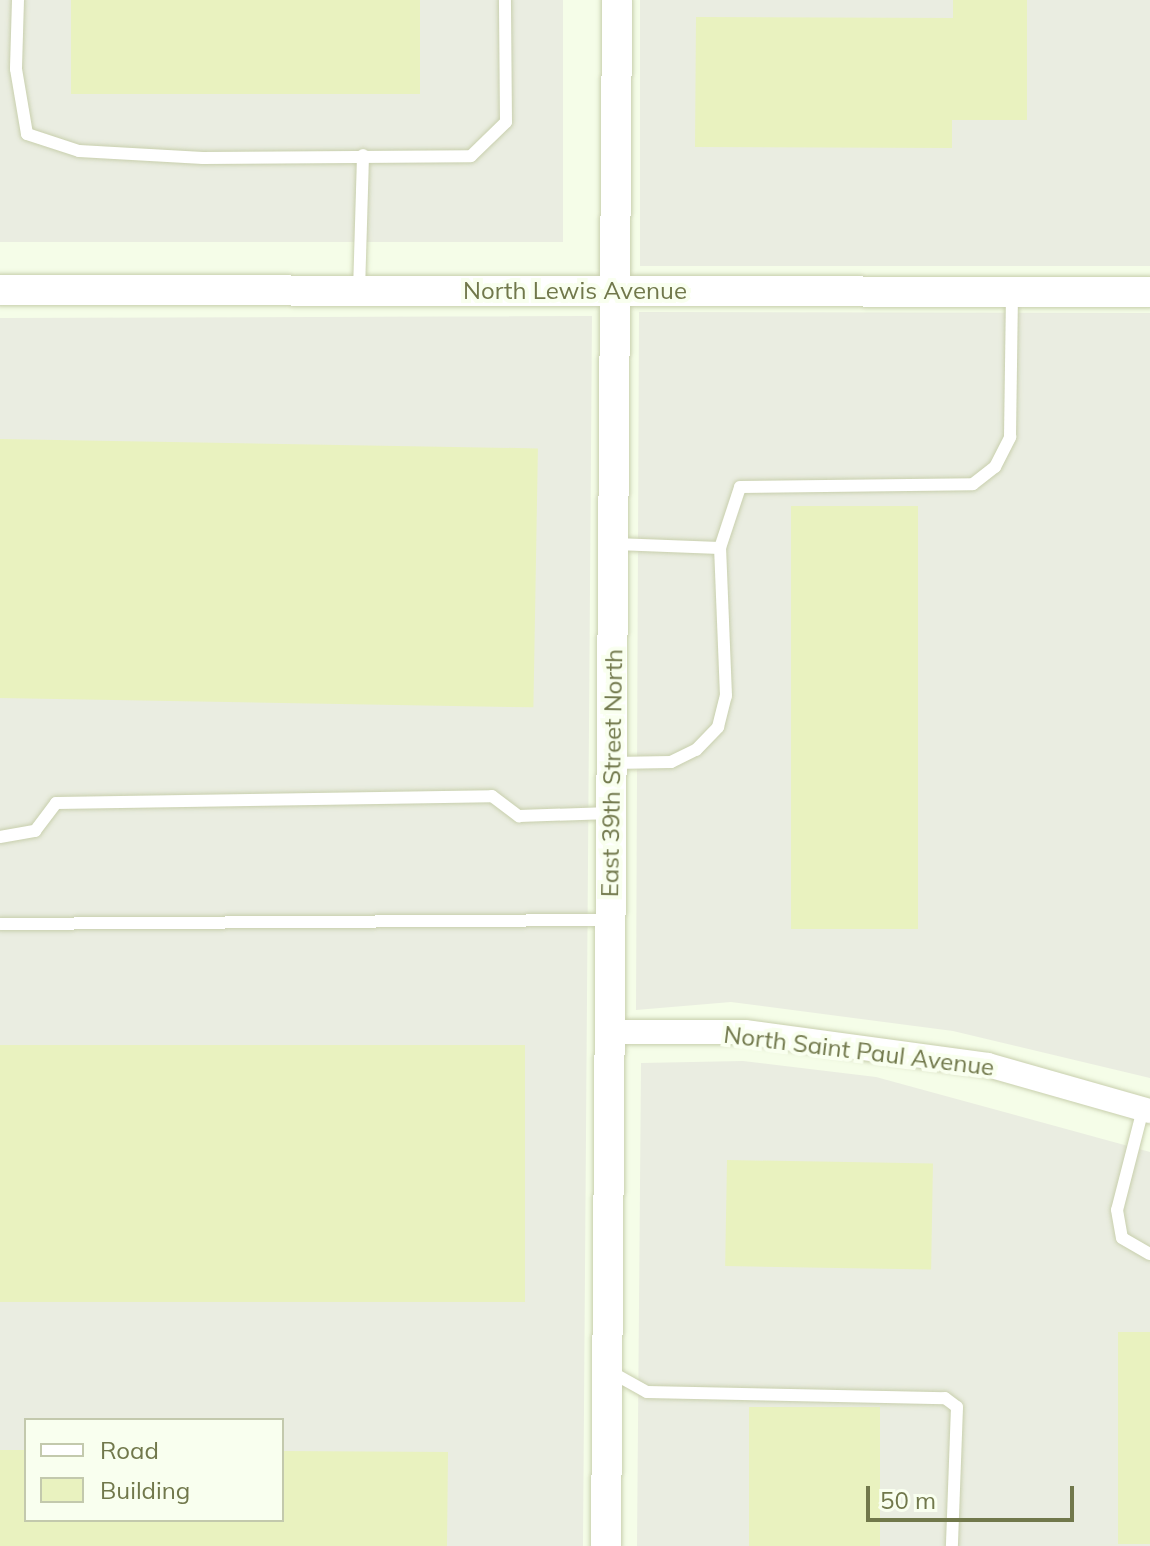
<!DOCTYPE html>
<style>
body{margin:0}
#map{position:relative;width:1150px;height:1546px;overflow:hidden;background:#f5fde8;font-family:Mulish,sans-serif}
div>[style]{position:absolute}
.industrial>*{inset:0;background:#eaede1;transform-origin:0 0}
.building>*{inset:0;background:#e9f2bf;transform-origin:0 0}
.roads{filter:drop-shadow(0 0 2px #c8cfad) drop-shadow(0 0 2px #c8cfad)}
.service>*{height:12px;margin:-6px;padding:0 6px;transform-origin:6px;border-radius:6px;background:#fff}
.minor>*{height:24px;margin:-12px;padding:0 12px;transform-origin:12px;border-radius:12px;background:#fff}
.tertiary>*{height:30px;margin:-15px;padding:0 15px;transform-origin:15px;border-radius:15px;background:#fff}
span{translate:-50% -50%;white-space:nowrap;text-align:center;line-height:1.15;-webkit-text-stroke:8px #f9ffef;paint-order:stroke}
.street-label{font-size:24px;color:#71784b}
.legend{position:absolute;left:24px;top:1418px;width:260px;height:104px;box-sizing:border-box;background:#f9ffef;border:2px solid #c3c9ad;margin:0;padding:10px 14px;list-style:none;font-size:24px;color:#71784b}
.legend li{display:flex;align-items:center;gap:16px;height:40px}
.legend b{width:40px;border:2px solid #c3c9ad}
.scale{position:absolute;left:866px;top:1486px;width:208px;height:36px;box-sizing:border-box;border:4px solid #71784b;border-top:0;padding-left:10px;font-size:24px;line-height:28px;white-space:nowrap;color:#71784b;-webkit-text-stroke:6px #f9ffef;paint-order:stroke}
</style>
<div id="map">
<div class="industrial">
<div style="left:0;top:0;width:563px;height:242px"></div>
<div style="left:640px;top:0;width:510px;height:266px"></div>
<div style="clip-path:polygon(639px 312px,1150px 313px,1150px 1078px,953px 1031px,731px 1002px,636px 1010px)"></div>
<div style="clip-path:polygon(evenodd,592px 316px,583px 1546px,0 1546px,0 318px,592px 316px,26px 1420px,282px 1420px,282px 1520px,26px 1520px,26px 1420px)"></div>
<div style="clip-path:polygon(743px 1061px,876px 1077px,1150px 1152px,1150px 1546px,637px 1546px,641px 1063px)"></div>
</div>
<div class="building">
<div style="left:71px;top:0;width:349px;height:94px"></div>
<div style="clip-path:polygon(953px 0,1027px 0,1027px 120px,952px 120px,952px 148px,695px 147px,696px 17px,953px 18px)"></div>
<div style="left:0;top:439px;width:538px;height:259px;rotate:1deg"></div>
<div style="left:791px;top:506px;width:127px;height:423px"></div>
<div style="left:0;top:1045px;width:525px;height:257px"></div>
<div style="left:727px;top:1160px;width:206px;height:106px;rotate:1deg"></div>
<div style="left:1118px;top:1332px;width:32px;height:212px"></div>
<div style="left:749px;top:1407px;width:131px;height:139px"></div>
<div style="clip-path:polygon(0 1450px,26px 1450px,26px 1520px,282px 1520px,282px 1451px,448px 1452px,447px 1546px,0 1546px)"></div>
</div>
<div class="roads">
<div class="service">
<div style="left:18px;top:0;width:69px;rotate:91.7deg"></div>
<div style="left:16px;top:69px;width:66px;rotate:80.4deg"></div>
<div style="left:27px;top:134px;width:55px;rotate:18.1deg"></div>
<div style="left:79px;top:151px;width:124px;rotate:3.2deg"></div>
<div style="left:203px;top:158px;width:268px;rotate:-0.4deg"></div>
<div style="left:471px;top:156px;width:49px;rotate:-44.2deg"></div>
<div style="left:506px;top:122px;width:122px;rotate:-90.5deg"></div>
<div style="left:359px;top:291px;width:136px;rotate:-88.3deg"></div>
<div style="left:720px;top:548px;width:64px;rotate:-71.8deg"></div>
<div style="left:740px;top:487px;width:233px;rotate:-0.7deg"></div>
<div style="left:973px;top:484px;width:28px;rotate:-38deg"></div>
<div style="left:995px;top:467px;width:34px;rotate:-63deg"></div>
<div style="left:1010px;top:437px;width:145px;rotate:-89.2deg"></div>
<div style="left:612px;top:763px;width:59px;rotate:-1deg"></div>
<div style="left:671px;top:762px;width:28px;rotate:-26deg"></div>
<div style="left:696px;top:750px;width:32px;rotate:-46deg"></div>
<div style="left:718px;top:727px;width:32px;rotate:-76deg"></div>
<div style="left:726px;top:696px;width:148px;rotate:-92.3deg"></div>
<div style="left:720px;top:548px;width:105px;rotate:-177.8deg"></div>
<div style="left:0;top:837px;width:36px;rotate:-10deg"></div>
<div style="left:35px;top:831px;width:35px;rotate:-53deg"></div>
<div style="left:56px;top:803px;width:436px;rotate:-0.9deg"></div>
<div style="left:492px;top:796px;width:34px;rotate:37deg"></div>
<div style="left:519px;top:816px;width:92px;rotate:-1.9deg"></div>
<div style="left:0;top:924px;width:610px;rotate:-0.38deg"></div>
<div style="left:1143px;top:1109px;width:104px;rotate:104.4deg"></div>
<div style="left:1117px;top:1210px;width:28px;rotate:80deg"></div>
<div style="left:1122px;top:1238px;width:32px;rotate:30deg"></div>
<div style="left:611px;top:1372px;width:41px;rotate:29.1deg"></div>
<div style="left:647px;top:1392px;width:298px;rotate:1.2deg"></div>
<div style="left:945px;top:1398px;width:15px;rotate:37deg"></div>
<div style="left:957px;top:1407px;width:139px;rotate:92.1deg"></div>
</div>
<div class="minor">
<div style="left:610px;top:1032px;width:135px"></div>
<div style="left:745px;top:1032px;width:245px;rotate:7.7deg"></div>
<div style="left:988px;top:1065px;width:168px;rotate:15.9deg"></div>
</div>
<div class="tertiary">
<div style="left:0;top:290px;width:1150px;rotate:0.1deg"></div>
<div style="left:606px;top:1546px;width:1546px;rotate:-89.59deg"></div>
</div>
</div>
<div class="street-label">
<span style="left:575px;top:291px">North Lewis Avenue</span>
<span style="left:612px;top:773px;rotate:-89deg">East 39th Street North</span>
<span style="left:859px;top:1051px;rotate:7deg">North Saint Paul Avenue</span>
</div>
<ul class="legend">
<li><b style="height:10px;background:#fff"></b>Road</li>
<li><b style="height:22px;background:#e9f2bf"></b>Building</li>
</ul>
<div class="scale">50 m</div>
</div>
